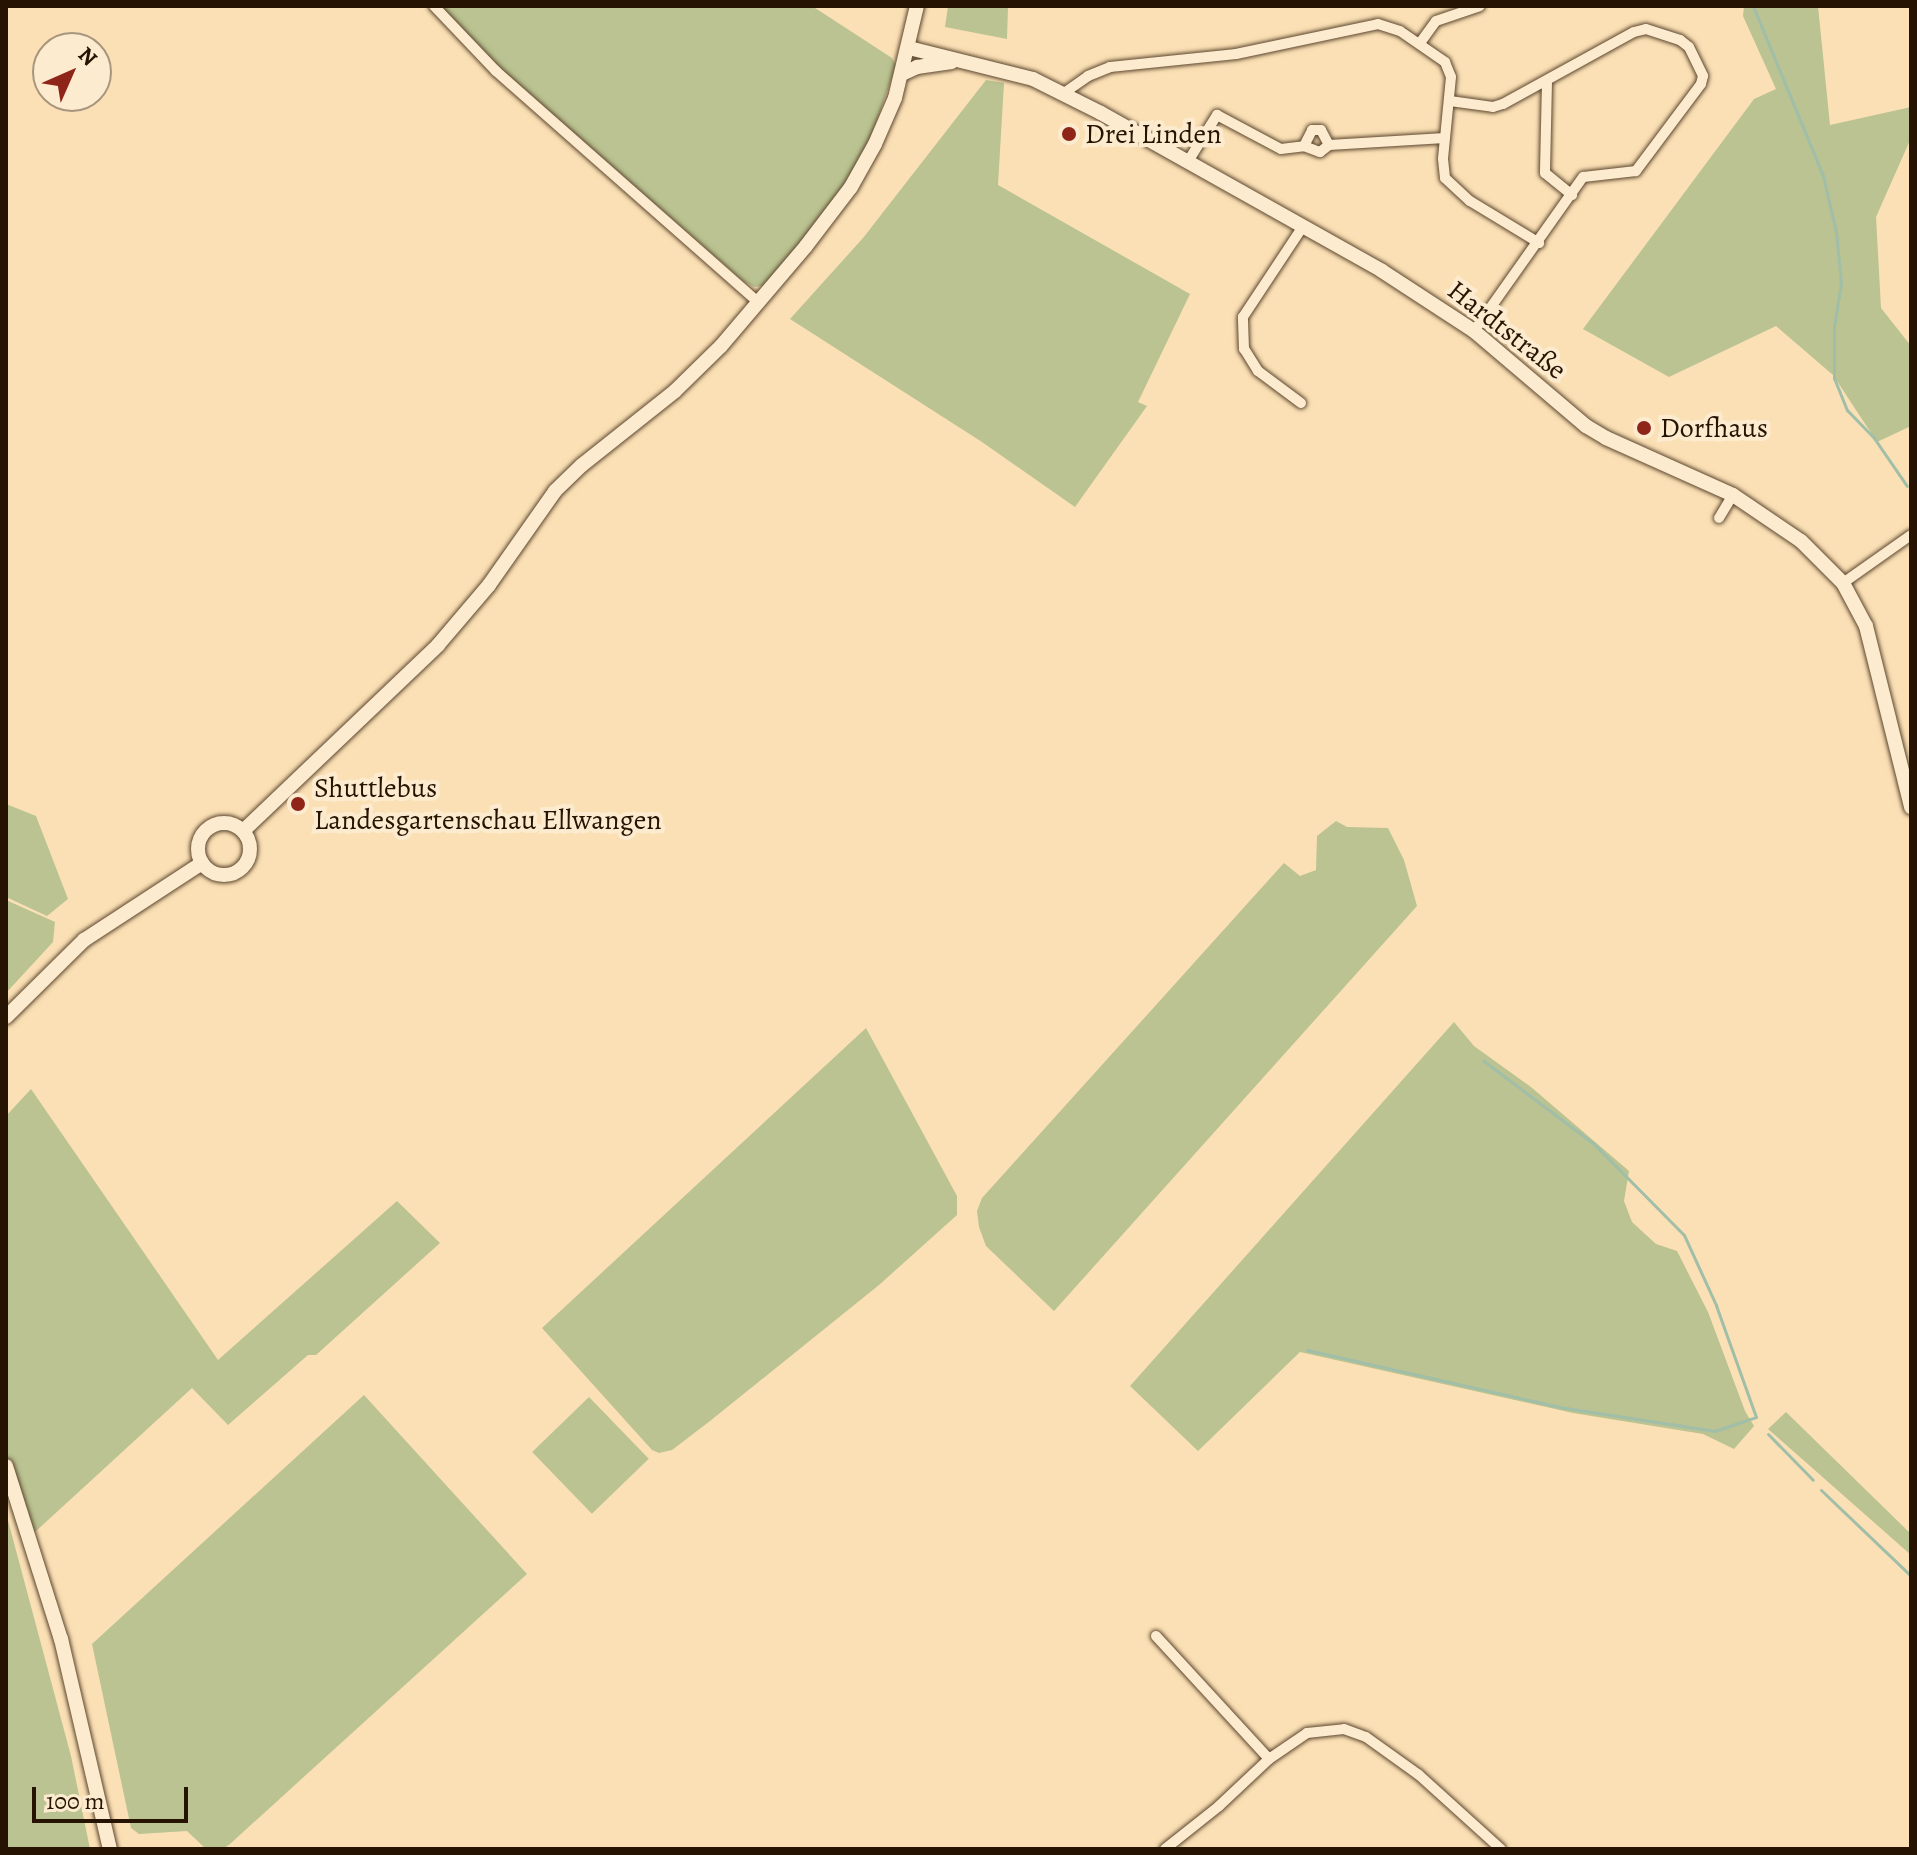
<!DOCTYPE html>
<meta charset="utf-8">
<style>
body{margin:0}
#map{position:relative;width:1917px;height:1855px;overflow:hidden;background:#fbe0b5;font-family:Alegreya,serif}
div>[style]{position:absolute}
.green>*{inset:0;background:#bac391;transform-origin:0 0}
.stream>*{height:3px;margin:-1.5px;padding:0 1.5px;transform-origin:1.5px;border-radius:1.5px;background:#a0bea8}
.roads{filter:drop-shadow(0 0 2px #5c462e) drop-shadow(0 0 2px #5c462e)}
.street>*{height:10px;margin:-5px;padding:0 5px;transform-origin:5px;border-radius:5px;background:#fcebcf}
.secondary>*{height:14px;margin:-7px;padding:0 7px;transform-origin:7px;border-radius:7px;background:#fcebcf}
.secondary>.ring{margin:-7px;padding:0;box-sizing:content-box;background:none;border:14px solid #fcebcf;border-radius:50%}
.dots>*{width:22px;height:22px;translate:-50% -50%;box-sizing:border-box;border:4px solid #fcebcf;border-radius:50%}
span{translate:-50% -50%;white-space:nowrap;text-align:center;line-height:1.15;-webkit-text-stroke:8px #fcebcf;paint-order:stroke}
.poi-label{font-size:28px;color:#271301}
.left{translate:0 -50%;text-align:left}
.street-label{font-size:28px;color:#271301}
.frame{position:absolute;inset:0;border:8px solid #271301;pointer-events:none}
.north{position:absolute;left:32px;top:32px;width:80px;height:80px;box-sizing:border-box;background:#fcebcf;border:2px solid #a7957d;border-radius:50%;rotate:45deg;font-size:22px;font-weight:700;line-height:32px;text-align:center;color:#271301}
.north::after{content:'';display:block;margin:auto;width:28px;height:36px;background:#8f2418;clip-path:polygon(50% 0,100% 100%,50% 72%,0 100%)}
.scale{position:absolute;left:32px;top:1787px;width:156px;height:36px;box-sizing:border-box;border:4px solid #271301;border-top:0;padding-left:10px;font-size:24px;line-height:28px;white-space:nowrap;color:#271301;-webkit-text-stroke:6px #fcebcf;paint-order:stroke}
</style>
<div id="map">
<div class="green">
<div style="clip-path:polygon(441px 6px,812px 6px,892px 58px,896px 66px,869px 143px,844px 185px,767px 285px,754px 287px,743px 281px,494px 63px)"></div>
<div style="clip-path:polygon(948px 6px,1016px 6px,1008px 7px,1007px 39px,945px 27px)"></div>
<div style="clip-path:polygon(1744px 6px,1818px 6px,1830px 125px,1911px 107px,1911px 138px,1876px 217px,1881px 308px,1911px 346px,1911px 426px,1877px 442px,1833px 375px,1776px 326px,1669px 377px,1583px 329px,1754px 99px,1776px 89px,1743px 16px)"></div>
<div style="clip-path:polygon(986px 80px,1004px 83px,998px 185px,1190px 294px,1138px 402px,1147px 406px,1075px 507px,982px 442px,790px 319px,863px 238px)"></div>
<div style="clip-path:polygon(6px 804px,36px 816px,68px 899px,47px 916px,6px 897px)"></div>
<div style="clip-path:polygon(1336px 821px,1347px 827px,1388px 828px,1404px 860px,1417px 906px,1054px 1311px,986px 1246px,979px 1227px,977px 1211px,982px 1198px,1284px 863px,1300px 876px,1316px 870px,1317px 836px)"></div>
<div style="clip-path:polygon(6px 900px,55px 922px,53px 942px,6px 993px)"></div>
<div style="clip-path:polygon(1454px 1022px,1474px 1046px,1531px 1087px,1629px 1171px,1624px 1201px,1632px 1222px,1656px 1244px,1677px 1251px,1708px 1312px,1745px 1411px,1754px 1426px,1734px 1449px,1703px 1434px,1573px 1413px,1300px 1352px,1198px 1451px,1130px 1386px)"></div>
<div style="clip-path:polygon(866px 1028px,957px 1196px,957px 1215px,879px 1285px,710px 1421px,672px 1450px,659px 1453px,652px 1450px,542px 1328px)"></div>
<div style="clip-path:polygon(31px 1089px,218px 1360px,397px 1201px,440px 1243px,316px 1355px,308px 1355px,228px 1425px,192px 1388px,35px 1532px,6px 1457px,6px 1116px)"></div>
<div style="clip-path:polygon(364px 1395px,527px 1574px,230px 1844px,223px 1849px,206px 1849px,187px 1831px,139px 1834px,131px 1828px,92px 1644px)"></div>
<div style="left:589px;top:1397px;width:86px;height:79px;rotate:46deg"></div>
<div style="clip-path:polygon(1786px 1412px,1911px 1534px,1911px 1555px,1768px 1429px)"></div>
<div style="clip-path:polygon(6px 1513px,71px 1756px,90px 1849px,6px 1849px)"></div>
</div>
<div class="stream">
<div style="left:1753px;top:6px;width:184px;rotate:67.6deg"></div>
<div style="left:1823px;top:176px;width:57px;rotate:76.9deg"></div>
<div style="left:1836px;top:232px;width:51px;rotate:84.4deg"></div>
<div style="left:1841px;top:283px;width:44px;rotate:99.2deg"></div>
<div style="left:1834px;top:326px;width:52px;rotate:90deg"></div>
<div style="left:1834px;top:378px;width:35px;rotate:68deg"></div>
<div style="left:1847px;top:410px;width:39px;rotate:46deg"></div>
<div style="left:1874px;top:438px;width:58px;rotate:55.5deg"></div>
<div style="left:1307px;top:1350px;width:258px;rotate:12.7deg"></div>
<div style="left:1559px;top:1407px;width:158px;rotate:8.7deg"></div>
<div style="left:1715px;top:1431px;width:43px;rotate:-18.9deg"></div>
<div style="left:1756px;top:1417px;width:119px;rotate:-109.7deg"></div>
<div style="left:1716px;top:1305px;width:77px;rotate:-114.6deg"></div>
<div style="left:1684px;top:1235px;width:128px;rotate:-134.7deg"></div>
<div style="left:1594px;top:1144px;width:138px;rotate:-143deg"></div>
<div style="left:1768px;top:1434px;width:64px;rotate:45.6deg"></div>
<div style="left:1821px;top:1490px;width:124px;rotate:43.7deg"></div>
</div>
<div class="roads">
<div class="street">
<div style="left:434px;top:6px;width:90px;rotate:46.4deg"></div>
<div style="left:496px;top:71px;width:351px;rotate:41.4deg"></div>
<div style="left:1420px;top:43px;width:27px;rotate:-54deg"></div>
<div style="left:1436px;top:21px;width:46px;rotate:-18.8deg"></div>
<div style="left:1547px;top:82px;width:91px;rotate:91.3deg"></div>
<div style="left:1545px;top:173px;width:35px;rotate:39deg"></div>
<div style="left:1064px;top:93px;width:29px;rotate:-35deg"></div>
<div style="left:1088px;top:76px;width:24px;rotate:-22deg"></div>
<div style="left:1110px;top:67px;width:127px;rotate:-5.9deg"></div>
<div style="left:1236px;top:54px;width:145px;rotate:-11.9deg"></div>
<div style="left:1378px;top:24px;width:23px;rotate:18deg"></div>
<div style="left:1400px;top:31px;width:55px;rotate:34.6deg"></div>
<div style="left:1445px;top:62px;width:16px;rotate:68deg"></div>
<div style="left:1451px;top:77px;width:82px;rotate:95.6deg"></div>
<div style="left:1443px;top:159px;width:19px;rotate:84deg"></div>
<div style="left:1445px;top:178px;width:34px;rotate:43deg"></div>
<div style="left:1470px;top:201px;width:81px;rotate:31.3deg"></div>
<div style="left:1450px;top:101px;width:43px;rotate:7.9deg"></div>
<div style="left:1493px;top:107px;width:10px;rotate:-17deg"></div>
<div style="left:1503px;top:104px;width:149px;rotate:-28.8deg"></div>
<div style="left:1634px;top:32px;width:12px;rotate:-14deg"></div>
<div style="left:1646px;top:29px;width:36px;rotate:18deg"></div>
<div style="left:1680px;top:40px;width:11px;rotate:38deg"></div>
<div style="left:1689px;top:47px;width:32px;rotate:64deg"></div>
<div style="left:1703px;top:76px;width:8px;rotate:104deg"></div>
<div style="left:1701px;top:84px;width:109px;rotate:126.8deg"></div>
<div style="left:1636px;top:171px;width:53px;rotate:173.5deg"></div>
<div style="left:1583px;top:177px;width:189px;rotate:125.3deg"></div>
<div style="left:1304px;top:146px;width:18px;rotate:-63deg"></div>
<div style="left:1312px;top:130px;width:9px"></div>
<div style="left:1321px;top:130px;width:17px;rotate:62deg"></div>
<div style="left:1187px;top:163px;width:57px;rotate:-58deg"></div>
<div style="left:1217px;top:115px;width:72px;rotate:28deg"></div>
<div style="left:1281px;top:149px;width:23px;rotate:-7deg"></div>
<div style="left:1304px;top:146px;width:17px;rotate:21deg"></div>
<div style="left:1320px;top:152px;width:11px;rotate:-38deg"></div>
<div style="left:1329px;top:145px;width:116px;rotate:-3.5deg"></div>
<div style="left:1301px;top:403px;width:54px;rotate:-143.3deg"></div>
<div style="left:1258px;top:371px;width:26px;rotate:-122deg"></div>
<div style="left:1244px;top:349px;width:32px;rotate:-92deg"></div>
<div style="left:1243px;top:317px;width:107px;rotate:-56.5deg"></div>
<div style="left:1719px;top:518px;width:27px;rotate:-59deg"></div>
<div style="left:1843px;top:583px;width:83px;rotate:-35.2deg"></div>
<div style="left:1156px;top:1636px;width:167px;rotate:47.4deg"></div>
<div style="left:1165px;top:1849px;width:69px;rotate:-38.5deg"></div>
<div style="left:1219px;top:1806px;width:69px;rotate:-43.2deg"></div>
<div style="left:1269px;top:1759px;width:46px;rotate:-34.4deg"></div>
<div style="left:1307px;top:1733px;width:37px;rotate:-6deg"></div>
<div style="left:1344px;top:1729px;width:23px;rotate:20deg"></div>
<div style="left:1366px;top:1737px;width:65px;rotate:35.6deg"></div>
<div style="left:1419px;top:1775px;width:110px;rotate:42.1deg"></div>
</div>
<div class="secondary">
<div style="left:909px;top:48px;width:128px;rotate:14deg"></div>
<div style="left:1033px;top:79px;width:76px;rotate:26.6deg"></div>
<div style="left:1101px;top:113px;width:322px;rotate:29.3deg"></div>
<div style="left:1382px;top:271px;width:110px;rotate:33.1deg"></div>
<div style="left:1474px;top:331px;width:147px;rotate:40.3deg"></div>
<div style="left:1586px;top:426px;width:23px;rotate:31deg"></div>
<div style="left:1606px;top:438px;width:139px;rotate:24.2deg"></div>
<div style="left:1733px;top:495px;width:82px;rotate:34.1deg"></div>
<div style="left:1801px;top:541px;width:59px;rotate:45deg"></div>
<div style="left:1843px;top:583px;width:49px;rotate:61.9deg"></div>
<div style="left:1866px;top:626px;width:187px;rotate:76deg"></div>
<div style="left:902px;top:74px;width:17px;rotate:-25deg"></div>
<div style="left:917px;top:67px;width:35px;rotate:-8deg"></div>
<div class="ring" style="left:198px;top:823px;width:38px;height:38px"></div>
<div style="left:243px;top:831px;width:269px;rotate:-43.6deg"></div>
<div style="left:438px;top:645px;width:79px;rotate:-49.6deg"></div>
<div style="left:489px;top:585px;width:115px;rotate:-54.9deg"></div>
<div style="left:555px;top:491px;width:37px;rotate:-44deg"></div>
<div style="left:582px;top:465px;width:119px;rotate:-38.5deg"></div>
<div style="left:675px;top:391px;width:64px;rotate:-44.4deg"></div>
<div style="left:721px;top:346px;width:131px;rotate:-49.6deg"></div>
<div style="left:806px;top:246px;width:74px;rotate:-52.7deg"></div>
<div style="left:851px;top:187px;width:49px;rotate:-60.8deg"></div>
<div style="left:875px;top:144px;width:50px;rotate:-66.5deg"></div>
<div style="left:895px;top:98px;width:95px;rotate:-76.6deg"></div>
<div style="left:6px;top:1017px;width:110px;rotate:-44.6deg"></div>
<div style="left:84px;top:940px;width:141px;rotate:-33.1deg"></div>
<div style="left:6px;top:1466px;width:182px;rotate:72.4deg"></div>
<div style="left:61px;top:1639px;width:216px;rotate:76.9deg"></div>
</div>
</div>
<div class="dots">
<div style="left:1069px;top:134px;background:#8f2418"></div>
<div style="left:1644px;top:428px;background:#8f2418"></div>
<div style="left:298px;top:804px;background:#8f2418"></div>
</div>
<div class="poi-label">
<span class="left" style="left:1085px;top:134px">Drei Linden</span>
<span class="left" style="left:1660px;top:428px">Dorfhaus</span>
<span class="left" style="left:314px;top:804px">Shuttlebus<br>Landesgartenschau Ellwangen</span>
</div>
<div class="street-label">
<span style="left:1507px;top:330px;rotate:38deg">Hardtstraße</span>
</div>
<div class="frame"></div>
<div class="north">N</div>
<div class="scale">100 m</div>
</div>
